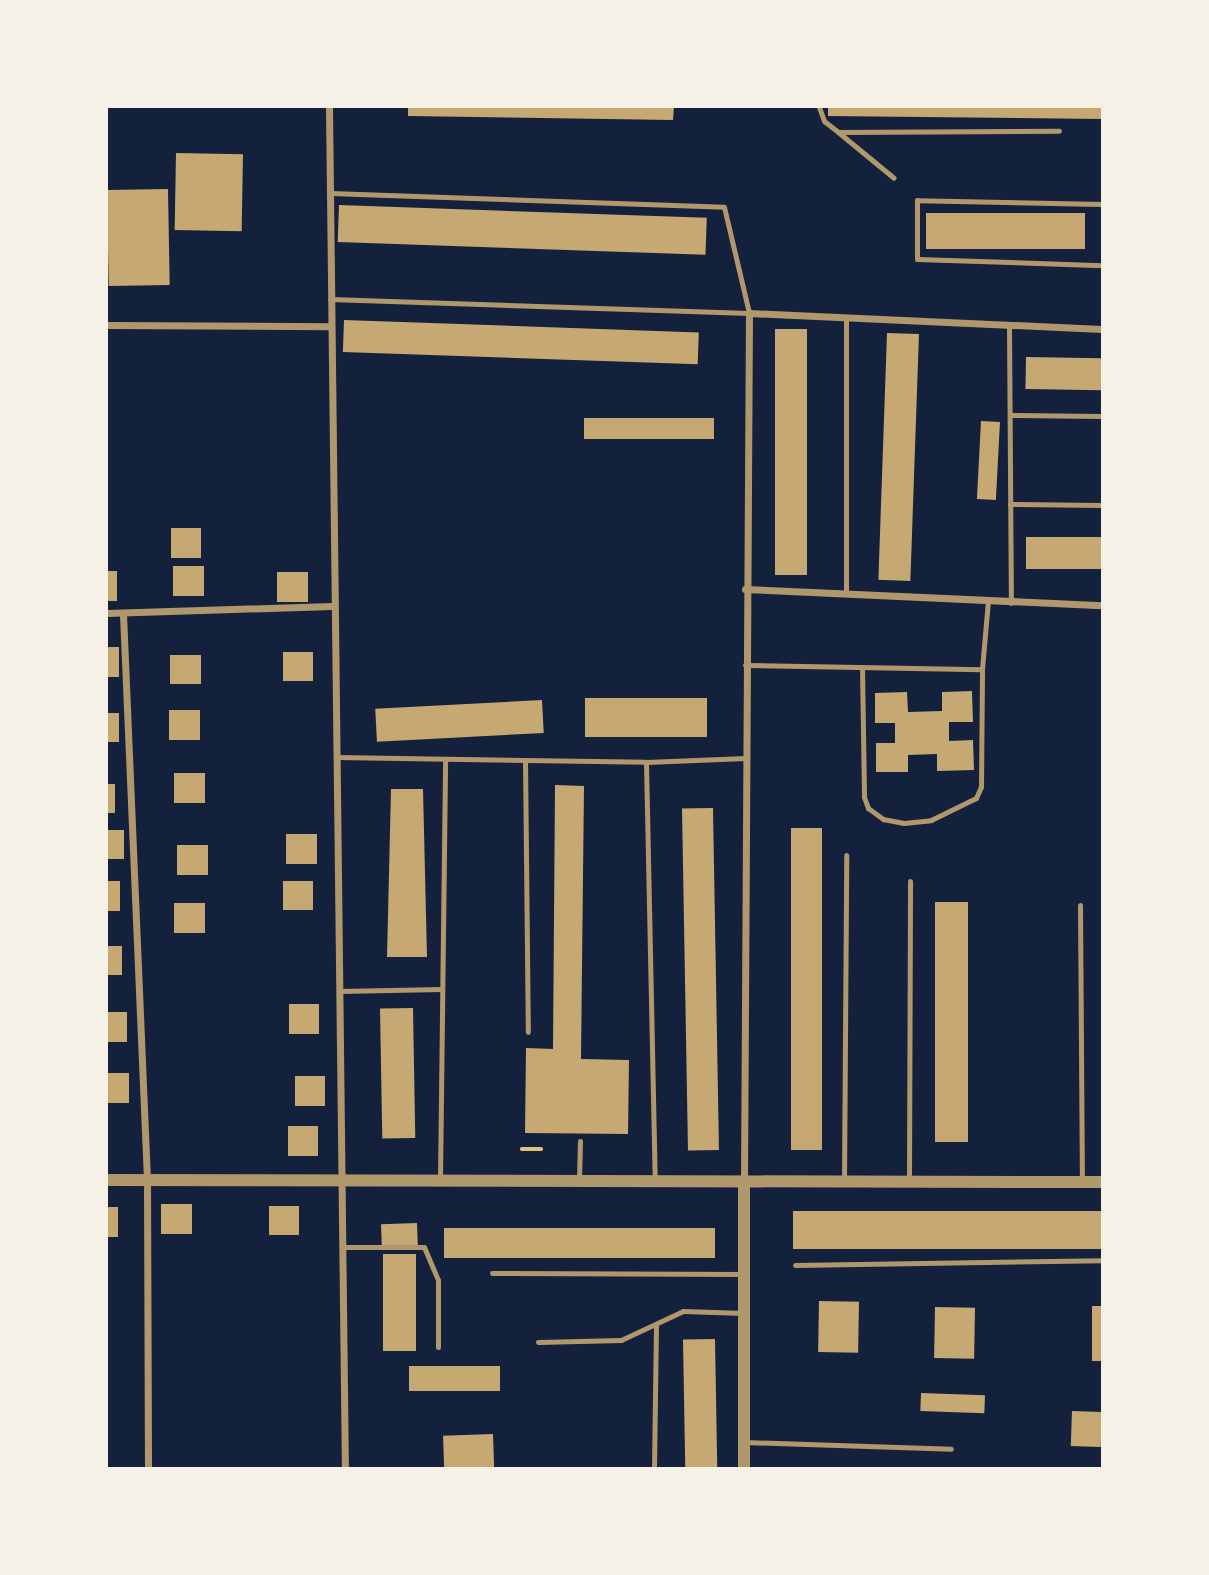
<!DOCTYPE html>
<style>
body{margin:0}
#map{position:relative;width:1209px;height:1575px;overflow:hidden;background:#14213d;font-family:"Alegreya Sans",sans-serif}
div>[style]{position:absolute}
.building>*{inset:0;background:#c6a872;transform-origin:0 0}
.path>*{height:3.5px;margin:-1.75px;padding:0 1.75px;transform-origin:1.75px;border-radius:1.75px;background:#e5c07b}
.service>*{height:5px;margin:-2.5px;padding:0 2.5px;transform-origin:2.5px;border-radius:2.5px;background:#b1986c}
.minor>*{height:7px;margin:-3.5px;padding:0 3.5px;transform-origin:3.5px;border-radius:3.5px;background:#b1986c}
.tertiary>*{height:12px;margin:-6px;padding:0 6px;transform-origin:6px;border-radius:6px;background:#b1986c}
span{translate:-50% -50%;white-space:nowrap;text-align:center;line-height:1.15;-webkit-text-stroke:5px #f6f1e7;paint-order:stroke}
.frame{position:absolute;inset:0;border:108px solid #f6f1e7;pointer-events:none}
</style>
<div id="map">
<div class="building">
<div style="clip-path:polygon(408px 107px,674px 107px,673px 120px,408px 116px)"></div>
<div style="clip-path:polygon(828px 107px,1102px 107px,1102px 119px,828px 116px)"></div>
<div style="left:176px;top:153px;width:67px;height:77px;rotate:1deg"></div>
<div style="left:168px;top:189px;width:96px;height:61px;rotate:89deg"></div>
<div style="left:339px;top:205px;width:368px;height:37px;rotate:2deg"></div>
<div style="left:926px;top:213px;width:159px;height:36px"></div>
<div style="left:344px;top:320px;width:355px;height:32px;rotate:2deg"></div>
<div style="left:775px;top:329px;width:32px;height:246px"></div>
<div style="left:887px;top:333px;width:32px;height:247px;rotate:2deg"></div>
<div style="left:1026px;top:357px;width:76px;height:32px;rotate:1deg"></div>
<div style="left:584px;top:418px;width:130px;height:21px"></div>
<div style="left:981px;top:421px;width:19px;height:78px;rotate:3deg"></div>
<div style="left:171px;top:528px;width:30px;height:30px"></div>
<div style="left:1026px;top:537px;width:76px;height:32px"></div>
<div style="left:173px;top:566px;width:31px;height:30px"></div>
<div style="left:107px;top:571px;width:10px;height:30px"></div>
<div style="left:277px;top:572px;width:31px;height:30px"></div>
<div style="left:107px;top:647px;width:12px;height:30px"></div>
<div style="left:283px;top:652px;width:30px;height:29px"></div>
<div style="left:170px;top:655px;width:31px;height:29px"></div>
<div style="clip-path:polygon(972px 691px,973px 722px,949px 722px,949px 741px,973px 740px,974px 770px,937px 771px,937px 754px,908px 755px,908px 772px,876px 772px,876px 743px,895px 743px,895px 723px,875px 723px,875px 693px,907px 692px,908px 712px,942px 711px,942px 692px)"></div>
<div style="left:585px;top:698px;width:122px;height:39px"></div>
<div style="left:542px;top:700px;width:33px;height:167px;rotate:87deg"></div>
<div style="left:169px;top:710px;width:31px;height:30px"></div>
<div style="left:107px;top:713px;width:12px;height:29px"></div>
<div style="left:205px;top:773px;width:30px;height:31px;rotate:90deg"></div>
<div style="left:107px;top:784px;width:8px;height:29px"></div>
<div style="clip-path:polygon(555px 785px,584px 786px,581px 1059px,629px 1060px,628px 1134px,525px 1133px,526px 1048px,553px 1049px)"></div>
<div style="clip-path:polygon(391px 789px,423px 789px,427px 957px,387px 957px)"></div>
<div style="left:713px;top:808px;width:342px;height:31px;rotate:89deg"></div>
<div style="left:791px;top:828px;width:31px;height:322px"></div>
<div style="left:107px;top:830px;width:17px;height:29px"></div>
<div style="left:317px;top:834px;width:30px;height:31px;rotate:90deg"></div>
<div style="left:177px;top:845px;width:31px;height:30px"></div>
<div style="left:107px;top:881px;width:13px;height:30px"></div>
<div style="left:283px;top:881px;width:30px;height:29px"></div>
<div style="left:935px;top:902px;width:33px;height:240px"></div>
<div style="left:174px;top:903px;width:31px;height:30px"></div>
<div style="left:107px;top:946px;width:15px;height:29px"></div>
<div style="left:289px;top:1004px;width:30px;height:30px"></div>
<div style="left:413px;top:1008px;width:130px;height:33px;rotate:89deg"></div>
<div style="left:107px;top:1012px;width:20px;height:30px"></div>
<div style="left:107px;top:1073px;width:22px;height:30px"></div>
<div style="left:295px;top:1076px;width:30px;height:30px"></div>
<div style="left:318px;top:1126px;width:30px;height:30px;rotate:90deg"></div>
<div style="left:161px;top:1204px;width:31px;height:30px"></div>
<div style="left:269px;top:1206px;width:30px;height:29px"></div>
<div style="left:107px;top:1207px;width:11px;height:30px"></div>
<div style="left:1102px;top:1211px;width:38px;height:309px;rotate:90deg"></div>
<div style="left:417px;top:1223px;width:23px;height:36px;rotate:88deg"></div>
<div style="left:444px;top:1228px;width:271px;height:30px"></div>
<div style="left:383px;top:1254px;width:33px;height:97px"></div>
<div style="left:819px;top:1301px;width:40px;height:51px;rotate:1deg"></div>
<div style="left:1092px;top:1306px;width:10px;height:55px"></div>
<div style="left:935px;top:1307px;width:40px;height:51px;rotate:1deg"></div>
<div style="left:715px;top:1339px;width:129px;height:32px;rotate:89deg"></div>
<div style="left:500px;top:1366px;width:25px;height:91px;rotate:90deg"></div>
<div style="left:921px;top:1393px;width:64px;height:18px;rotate:2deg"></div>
<div style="left:1072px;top:1411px;width:30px;height:35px;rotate:2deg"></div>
<div style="left:493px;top:1434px;width:34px;height:50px;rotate:88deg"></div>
</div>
<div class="path">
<div style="left:522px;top:1149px;width:19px"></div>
</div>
<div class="service">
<div style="left:819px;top:107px;width:15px;rotate:70deg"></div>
<div style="left:824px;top:121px;width:18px;rotate:38deg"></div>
<div style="left:838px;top:132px;width:221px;rotate:-0.3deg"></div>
<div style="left:838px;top:132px;width:72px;rotate:39.4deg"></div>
<div style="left:330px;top:193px;width:394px;rotate:2deg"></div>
<div style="left:724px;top:207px;width:109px;rotate:76.7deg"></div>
<div style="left:749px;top:313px;width:419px;rotate:-178.1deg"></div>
<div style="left:1102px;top:204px;width:185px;rotate:-178.8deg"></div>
<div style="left:917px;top:200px;width:59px;rotate:90deg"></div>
<div style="left:917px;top:259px;width:185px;rotate:1.9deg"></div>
<div style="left:1009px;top:326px;width:277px;rotate:89.6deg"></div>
<div style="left:1010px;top:415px;width:92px;rotate:0.6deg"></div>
<div style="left:1010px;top:504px;width:92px;rotate:0.6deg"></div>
<div style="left:846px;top:594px;width:273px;rotate:-90deg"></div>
<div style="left:745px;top:665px;width:237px;rotate:1deg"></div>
<div style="left:982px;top:669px;width:68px;rotate:-85deg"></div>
<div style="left:862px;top:667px;width:130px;rotate:89.1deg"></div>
<div style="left:864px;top:797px;width:12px;rotate:70deg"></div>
<div style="left:868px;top:808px;width:19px;rotate:36deg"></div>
<div style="left:883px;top:819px;width:21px;rotate:11deg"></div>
<div style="left:904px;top:823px;width:27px;rotate:-6deg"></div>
<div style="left:931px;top:820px;width:50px;rotate:-26.1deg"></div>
<div style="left:976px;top:798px;width:12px;rotate:-66deg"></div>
<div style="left:981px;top:787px;width:118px;rotate:-89.5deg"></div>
<div style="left:336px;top:757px;width:310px;rotate:0.9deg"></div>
<div style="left:646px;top:762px;width:100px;rotate:-2.3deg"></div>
<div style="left:525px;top:760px;width:272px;rotate:89.4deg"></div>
<div style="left:646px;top:762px;width:419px;rotate:88.8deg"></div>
<div style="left:1080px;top:905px;width:277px;rotate:89.6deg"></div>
<div style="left:340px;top:991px;width:102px;rotate:-1.1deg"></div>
<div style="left:440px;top:1179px;width:420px;rotate:-89.3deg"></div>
<div style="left:579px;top:1181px;width:40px;rotate:-88.6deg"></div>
<div style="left:844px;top:1181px;width:326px;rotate:-89.6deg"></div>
<div style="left:909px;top:1181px;width:300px;rotate:-89.8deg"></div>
<div style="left:344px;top:1247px;width:80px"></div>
<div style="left:424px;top:1247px;width:36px;rotate:67deg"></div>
<div style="left:438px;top:1280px;width:67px;rotate:90deg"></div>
<div style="left:795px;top:1265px;width:307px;rotate:-0.9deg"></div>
<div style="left:492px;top:1273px;width:252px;rotate:0.2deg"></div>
<div style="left:538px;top:1342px;width:83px;rotate:-1.4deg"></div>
<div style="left:621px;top:1340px;width:68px;rotate:-25.1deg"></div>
<div style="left:683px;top:1311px;width:61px;rotate:1.9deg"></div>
<div style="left:744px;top:1442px;width:207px;rotate:1.9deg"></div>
<div style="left:654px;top:1468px;width:143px;rotate:-89.2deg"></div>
</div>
<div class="minor">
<div style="left:329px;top:107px;width:1361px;rotate:89.33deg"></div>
<div style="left:107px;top:325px;width:223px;rotate:0.3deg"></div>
<div style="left:745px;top:589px;width:357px;rotate:2.6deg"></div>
<div style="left:107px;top:613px;width:225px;rotate:-1.8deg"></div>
<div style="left:123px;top:614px;width:567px;rotate:87.57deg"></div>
<div style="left:147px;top:1180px;width:288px;rotate:89.8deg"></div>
<div style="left:744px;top:1181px;width:868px;rotate:-89.67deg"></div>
<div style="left:749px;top:313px;width:353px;rotate:2.6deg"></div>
</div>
<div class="tertiary">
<div style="left:107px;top:1180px;width:995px;rotate:0.12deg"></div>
<div style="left:744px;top:1468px;width:287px;rotate:-90deg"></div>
</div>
<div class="frame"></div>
</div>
